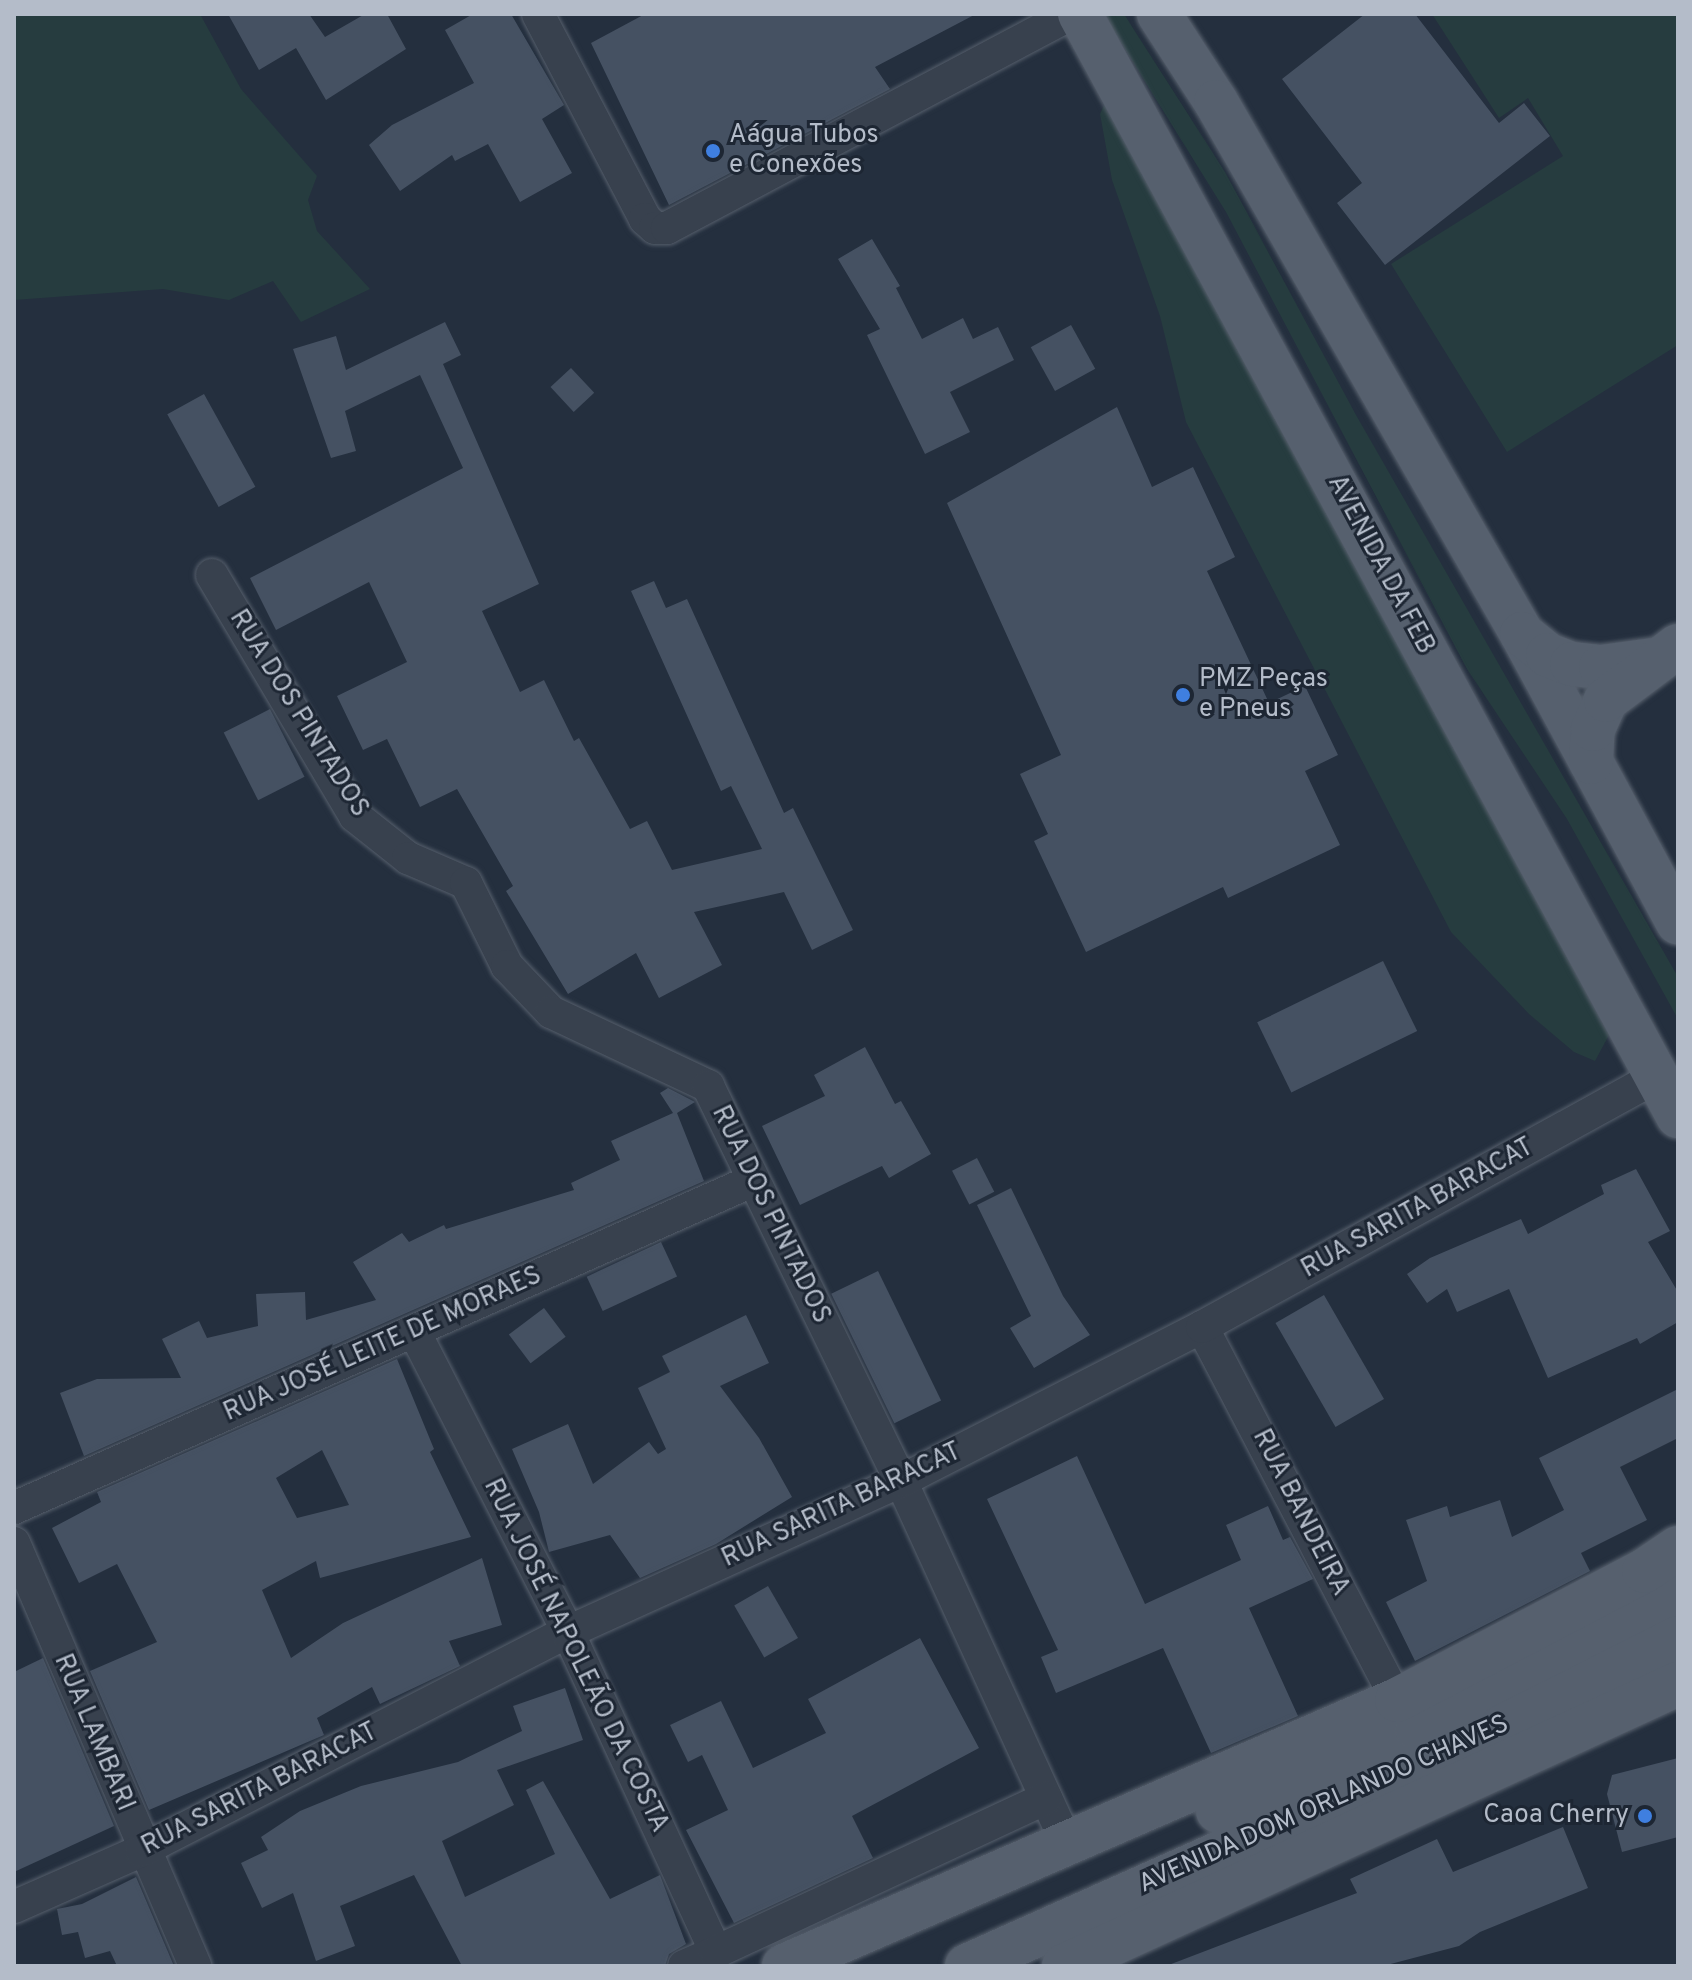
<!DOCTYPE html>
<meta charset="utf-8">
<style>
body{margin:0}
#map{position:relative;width:1692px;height:1980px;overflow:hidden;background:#242f3e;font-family:Overpass,sans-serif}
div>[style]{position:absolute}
.green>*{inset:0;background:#263c3f}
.building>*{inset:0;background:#455162;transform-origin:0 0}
.roads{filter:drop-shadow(0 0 2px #565f6c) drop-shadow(0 0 2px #565f6c)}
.street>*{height:32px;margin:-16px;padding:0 16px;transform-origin:16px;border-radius:16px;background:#38414e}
.primary>*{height:44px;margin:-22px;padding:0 22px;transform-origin:22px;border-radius:22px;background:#56606e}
.dots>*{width:22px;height:22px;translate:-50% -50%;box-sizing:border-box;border:4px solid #1d2633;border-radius:50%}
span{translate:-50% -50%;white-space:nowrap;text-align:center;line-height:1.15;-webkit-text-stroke:6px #1d2633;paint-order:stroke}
.poi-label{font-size:26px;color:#b4bcc9}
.left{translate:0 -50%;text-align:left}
.right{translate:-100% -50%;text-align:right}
.street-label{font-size:26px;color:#b4bcc9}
.frame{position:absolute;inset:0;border:16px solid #b4bcc9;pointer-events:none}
</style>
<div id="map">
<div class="green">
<div style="clip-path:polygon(14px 14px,200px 14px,241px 89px,317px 176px,308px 200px,317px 231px,370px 289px,301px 322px,273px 281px,229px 300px,163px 289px,14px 300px)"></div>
<div style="clip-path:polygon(1103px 14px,1124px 14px,1225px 172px,1356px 415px,1678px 977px,1678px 1019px,1567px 819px,1467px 669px,1226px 212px)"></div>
<div style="clip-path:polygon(1432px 14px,1678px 14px,1678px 345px,1507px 452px,1391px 264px,1563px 156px,1528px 98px,1499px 118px)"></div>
<div style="clip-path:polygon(1107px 99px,1609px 1035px,1595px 1061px,1574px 1052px,1529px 1014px,1451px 932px,1186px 422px,1160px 316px,1112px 180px,1100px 114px)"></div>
</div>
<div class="building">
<div style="clip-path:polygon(228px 14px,309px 14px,325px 37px,365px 14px,387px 14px,406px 49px,326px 100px,296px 48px,259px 70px)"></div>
<div style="clip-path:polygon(473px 14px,511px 14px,564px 105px,542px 119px,572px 173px,520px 202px,488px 144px,455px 161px,452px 155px,400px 191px,369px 145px,392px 125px,474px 83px,445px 30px)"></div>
<div style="clip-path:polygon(645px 14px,976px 14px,875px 67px,890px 89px,669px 205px,591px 43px)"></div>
<div style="clip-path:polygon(1365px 14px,1415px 14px,1499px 123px,1524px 103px,1550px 136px,1385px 265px,1337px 203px,1362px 183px,1282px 79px)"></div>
<div style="clip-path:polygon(872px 239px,900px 286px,896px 288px,922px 339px,963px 318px,973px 339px,998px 327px,1014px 360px,950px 392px,970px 432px,925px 454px,867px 335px,880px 329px,838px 259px)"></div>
<div style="clip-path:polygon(445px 322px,461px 355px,443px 364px,539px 584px,482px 611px,520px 692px,544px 680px,574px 741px,579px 738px,630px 829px,647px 821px,672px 870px,762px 849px,731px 786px,721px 791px,631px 591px,654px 581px,666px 608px,687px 599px,784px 813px,793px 808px,853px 930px,812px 950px,784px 892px,694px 912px,722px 965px,659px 998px,636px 953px,568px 994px,506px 891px,513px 886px,457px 789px,420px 807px,387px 739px,363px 750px,337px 696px,407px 662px,369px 582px,276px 630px,250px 578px,463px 468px,420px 375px,345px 411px,356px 451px,331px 458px,293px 349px,336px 336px,346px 370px)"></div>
<div style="left:1071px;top:325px;width:50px;height:46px;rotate:61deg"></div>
<div style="left:571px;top:368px;width:34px;height:28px;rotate:47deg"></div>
<div style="left:204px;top:394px;width:106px;height:42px;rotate:61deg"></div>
<div style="clip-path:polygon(1117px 407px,1152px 487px,1193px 467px,1235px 557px,1207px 571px,1269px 703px,1305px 686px,1338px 755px,1305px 771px,1340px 845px,1228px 898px,1223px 887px,1086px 952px,1034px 841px,1048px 834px,1020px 774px,1061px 755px,947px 503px)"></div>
<div style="left:270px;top:709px;width:76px;height:52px;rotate:63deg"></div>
<div style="left:1383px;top:961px;width:78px;height:140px;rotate:64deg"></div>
<div style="clip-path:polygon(865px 1047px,895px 1104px,901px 1101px,931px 1154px,889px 1178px,882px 1166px,800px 1205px,762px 1126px,825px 1096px,814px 1075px)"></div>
<div style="clip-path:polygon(668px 1088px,695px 1102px,677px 1113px,704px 1181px,84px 1456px,60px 1393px,97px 1379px,181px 1378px,162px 1339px,199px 1321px,207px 1338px,258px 1326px,256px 1294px,305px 1292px,306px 1320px,376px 1300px,353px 1262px,402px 1233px,409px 1242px,444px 1225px,446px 1229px,574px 1190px,571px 1183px,620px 1160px,611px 1141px,673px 1113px,660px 1093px)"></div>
<div style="left:977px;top:1158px;width:38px;height:28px;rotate:63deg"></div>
<div style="clip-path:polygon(1636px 1169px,1670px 1231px,1648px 1242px,1678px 1292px,1678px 1322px,1640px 1344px,1637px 1338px,1548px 1378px,1509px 1289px,1457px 1312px,1447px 1289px,1427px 1303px,1407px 1274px,1430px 1258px,1521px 1219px,1528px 1234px,1604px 1194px,1601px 1185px)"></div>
<div style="clip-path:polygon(1011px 1188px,1063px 1296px,1090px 1335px,1034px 1368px,1010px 1328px,1031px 1316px,977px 1205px)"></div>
<div style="left:661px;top:1242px;width:38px;height:82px;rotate:65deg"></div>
<div style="left:878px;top:1271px;width:144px;height:52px;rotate:64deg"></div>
<div style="left:1324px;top:1295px;width:120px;height:56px;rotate:60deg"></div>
<div style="left:544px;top:1308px;width:36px;height:44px;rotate:53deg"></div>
<div style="clip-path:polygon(746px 1315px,769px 1363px,720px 1386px,759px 1438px,792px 1497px,716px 1544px,640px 1578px,610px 1535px,549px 1552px,539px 1512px,512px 1449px,568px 1424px,593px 1484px,649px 1442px,658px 1454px,666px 1449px,638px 1388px,670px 1372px,662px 1356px)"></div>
<div style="clip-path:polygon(evenodd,397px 1359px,434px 1449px,430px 1452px,471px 1537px,320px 1578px,316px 1561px,262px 1590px,291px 1658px,343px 1623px,482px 1558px,502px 1625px,449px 1641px,460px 1666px,380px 1704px,372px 1687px,317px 1718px,324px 1735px,149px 1810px,90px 1671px,157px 1642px,117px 1564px,79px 1583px,52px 1528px,101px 1502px,97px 1492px,397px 1359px,322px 1450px,349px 1505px,297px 1518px,276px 1478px,322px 1450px)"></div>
<div style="clip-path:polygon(1678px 1389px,1678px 1438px,1620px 1467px,1647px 1520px,1581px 1553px,1590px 1571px,1415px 1661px,1386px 1602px,1427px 1581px,1406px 1520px,1447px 1506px,1450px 1517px,1500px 1500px,1512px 1537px,1564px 1510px,1539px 1458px)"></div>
<div style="clip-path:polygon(1077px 1456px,1145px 1604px,1241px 1560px,1226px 1525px,1268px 1506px,1283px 1540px,1290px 1537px,1313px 1579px,1249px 1608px,1298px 1716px,1211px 1753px,1163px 1648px,1056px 1693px,1041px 1657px,1058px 1650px,987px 1499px)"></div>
<div style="left:768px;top:1586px;width:60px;height:39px;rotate:60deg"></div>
<div style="clip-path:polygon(920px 1638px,979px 1748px,852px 1816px,873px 1858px,734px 1923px,686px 1830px,728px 1810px,702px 1755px,688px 1762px,670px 1725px,721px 1701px,753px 1768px,826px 1733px,808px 1699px)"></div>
<div style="clip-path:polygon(43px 1658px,114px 1826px,14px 1872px,14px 1672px)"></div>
<div style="clip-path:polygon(565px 1688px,583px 1740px,497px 1770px,514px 1805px,442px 1841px,465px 1897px,555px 1854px,526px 1790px,543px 1781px,610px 1899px,660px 1875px,686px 1944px,669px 1954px,665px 1966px,462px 1966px,414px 1875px,340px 1906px,355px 1946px,316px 1961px,293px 1893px,262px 1908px,241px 1863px,268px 1850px,261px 1837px,300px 1811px,361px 1786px,458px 1762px,522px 1731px,513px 1706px)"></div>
<div style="clip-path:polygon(1678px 1758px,1678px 1837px,1622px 1852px,1607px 1794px,1612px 1775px)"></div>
<div style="clip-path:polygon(1563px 1827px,1588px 1888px,1480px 1932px,1459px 1946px,1383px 1966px,1166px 1966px,1357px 1893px,1350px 1879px,1437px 1839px,1453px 1872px)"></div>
<div style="clip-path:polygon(136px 1877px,174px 1966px,117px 1966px,110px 1951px,85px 1958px,78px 1932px,62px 1935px,57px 1909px,82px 1904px)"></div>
</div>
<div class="roads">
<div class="street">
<div style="left:538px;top:14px;width:231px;rotate:62.4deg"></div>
<div style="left:645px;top:219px;width:13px;rotate:42deg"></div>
<div style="left:655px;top:228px;width:12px"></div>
<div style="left:667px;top:228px;width:458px;rotate:-27.9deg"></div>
<div style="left:212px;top:575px;width:280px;rotate:59.3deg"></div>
<div style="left:355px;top:816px;width:68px;rotate:38.4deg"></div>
<div style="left:408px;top:858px;width:63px;rotate:23.3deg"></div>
<div style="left:466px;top:883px;width:93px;rotate:63.7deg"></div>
<div style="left:507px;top:966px;width:64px;rotate:46.3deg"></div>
<div style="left:551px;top:1012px;width:174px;rotate:25.2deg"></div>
<div style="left:708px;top:1086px;width:440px;rotate:64deg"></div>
<div style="left:901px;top:1481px;width:396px;rotate:65.4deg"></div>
<div style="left:1202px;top:1327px;width:421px;rotate:62.4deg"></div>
<div style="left:414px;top:1331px;width:338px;rotate:62.9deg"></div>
<div style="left:568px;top:1632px;width:353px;rotate:65.2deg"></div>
<div style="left:716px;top:1952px;width:35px;rotate:156deg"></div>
<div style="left:14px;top:1508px;width:807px;rotate:-23.9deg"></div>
<div style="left:14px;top:1543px;width:460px;rotate:66.8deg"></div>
<div style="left:14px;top:1907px;width:139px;rotate:-23.8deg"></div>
<div style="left:141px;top:1851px;width:480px;rotate:-27.2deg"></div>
<div style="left:568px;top:1632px;width:366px;rotate:-24.4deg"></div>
<div style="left:901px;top:1481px;width:338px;rotate:-27.1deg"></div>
<div style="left:1202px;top:1327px;width:518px;rotate:-28.84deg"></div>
<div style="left:716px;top:1952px;width:364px;rotate:-25deg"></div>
</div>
<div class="primary">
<div style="left:1080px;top:14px;width:1254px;rotate:61.51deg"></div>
<div style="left:1159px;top:14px;width:105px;rotate:57.1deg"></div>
<div style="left:1216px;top:102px;width:614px;rotate:60.09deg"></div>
<div style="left:1522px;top:634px;width:328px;rotate:61.6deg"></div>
<div style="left:1522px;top:634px;width:33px;rotate:39deg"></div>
<div style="left:1548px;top:655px;width:26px;rotate:21deg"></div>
<div style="left:1572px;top:664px;width:29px;rotate:6deg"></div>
<div style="left:1601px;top:667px;width:52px;rotate:-7.7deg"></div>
<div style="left:1591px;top:762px;width:33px;rotate:-87deg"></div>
<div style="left:1593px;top:729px;width:32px;rotate:-66deg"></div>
<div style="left:1606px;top:700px;width:90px;rotate:-36.9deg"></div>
<div style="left:1218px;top:1811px;width:215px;rotate:-22.4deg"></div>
<div style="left:1417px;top:1729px;width:294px;rotate:-27.5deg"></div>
<div style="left:784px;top:1966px;width:668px;rotate:-23.46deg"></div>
<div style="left:1397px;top:1700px;width:279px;rotate:-27.6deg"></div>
<div style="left:1644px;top:1571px;width:41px;rotate:-34.1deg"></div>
<div style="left:967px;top:1966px;width:586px;rotate:-24.07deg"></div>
<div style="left:1502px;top:1727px;width:197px;rotate:-26.8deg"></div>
<div style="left:1064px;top:1966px;width:676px;rotate:-24.67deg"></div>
</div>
</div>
<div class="dots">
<div style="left:713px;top:151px;background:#3f7fe0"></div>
<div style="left:1183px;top:695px;background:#3f7fe0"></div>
<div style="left:1645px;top:1816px;background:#3f7fe0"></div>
</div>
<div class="poi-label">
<span class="left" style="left:729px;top:151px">Aágua Tubos<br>e Conexões</span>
<span class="left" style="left:1199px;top:695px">PMZ Peças<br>e Pneus</span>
<span class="right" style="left:1629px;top:1816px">Caoa Cherry</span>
</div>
<div class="street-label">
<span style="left:1380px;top:565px;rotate:62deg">AVENIDA DA FEB</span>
<span style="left:298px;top:714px;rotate:58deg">RUA DOS PINTADOS</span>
<span style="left:1418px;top:1209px;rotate:-29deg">RUA SARITA BARACAT</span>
<span style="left:770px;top:1215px;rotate:64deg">RUA DOS PINTADOS</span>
<span style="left:383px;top:1345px;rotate:-24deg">RUA JOSÉ LEITE DE MORAES</span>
<span style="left:842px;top:1506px;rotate:-25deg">RUA SARITA BARACAT</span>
<span style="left:1300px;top:1513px;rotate:63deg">RUA BANDEIRA</span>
<span style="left:575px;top:1656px;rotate:64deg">RUA JOSÉ NAPOLEÃO DA COSTA</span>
<span style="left:93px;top:1733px;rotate:67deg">RUA LAMBARI</span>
<span style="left:260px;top:1790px;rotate:-27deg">RUA SARITA BARACAT</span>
<span style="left:1324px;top:1805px;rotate:-24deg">AVENIDA DOM ORLANDO CHAVES</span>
</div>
<div class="frame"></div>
</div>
